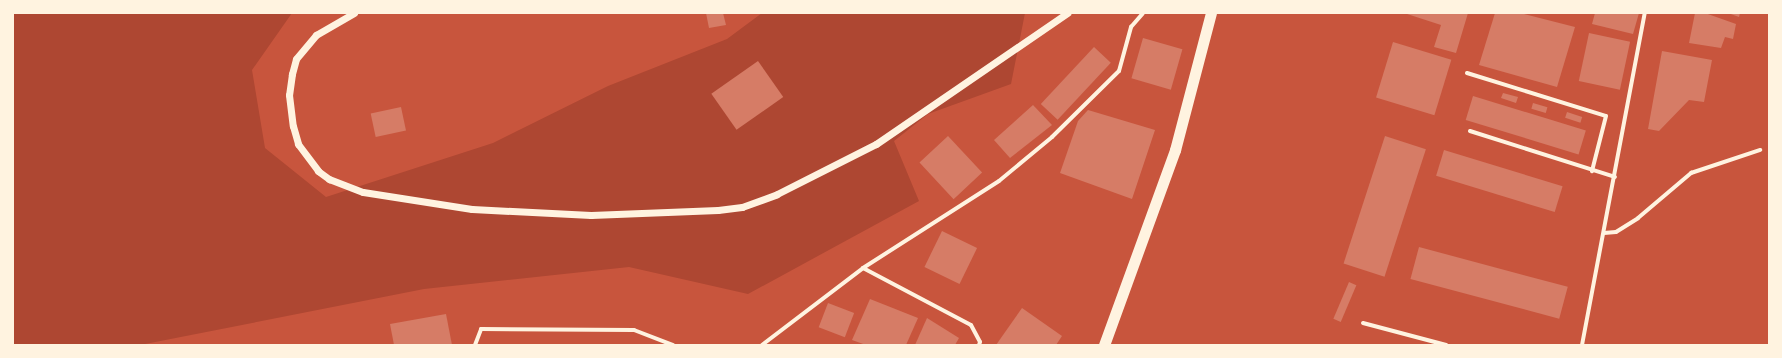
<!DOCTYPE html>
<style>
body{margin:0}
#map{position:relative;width:1782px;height:358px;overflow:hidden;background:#c8553d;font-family:"Titillium Web",sans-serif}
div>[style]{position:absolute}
.green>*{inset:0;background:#ae4732}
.building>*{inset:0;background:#d67c66;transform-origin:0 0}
.minor>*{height:4px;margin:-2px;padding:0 2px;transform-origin:2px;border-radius:2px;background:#fff3e0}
.tertiary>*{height:7px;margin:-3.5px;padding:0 3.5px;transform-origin:3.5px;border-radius:3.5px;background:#fff3e0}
.trunk>*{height:11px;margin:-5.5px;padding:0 5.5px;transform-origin:5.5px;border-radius:5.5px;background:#fff3e0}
span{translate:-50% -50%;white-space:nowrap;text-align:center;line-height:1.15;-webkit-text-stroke:4px #fff3e0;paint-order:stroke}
.frame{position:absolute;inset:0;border:14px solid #fff3e0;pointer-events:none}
</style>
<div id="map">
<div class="green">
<div style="clip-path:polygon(13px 13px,292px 13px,252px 70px,265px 148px,326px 197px,493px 143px,608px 86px,727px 39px,762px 13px,1025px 13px,1011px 84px,928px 114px,894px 141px,919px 201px,748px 294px,629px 267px,424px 289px,140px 345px,13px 345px)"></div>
</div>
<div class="building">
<div style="clip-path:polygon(706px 13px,723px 13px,726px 25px,709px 28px)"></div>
<div style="clip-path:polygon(1404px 13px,1468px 13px,1456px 53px,1434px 47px,1441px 25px)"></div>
<div style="clip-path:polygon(1495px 13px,1520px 13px,1575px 27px,1557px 87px,1479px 65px)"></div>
<div style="clip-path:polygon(1595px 13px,1639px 13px,1633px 34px,1592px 24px)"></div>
<div style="clip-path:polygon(1695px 13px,1705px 13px,1736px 24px,1733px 39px,1725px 37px,1721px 48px,1689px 43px)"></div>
<div style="clip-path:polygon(1728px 13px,1740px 13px,1739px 17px)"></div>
<div style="left:1589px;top:33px;width:42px;height:49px;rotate:12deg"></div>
<div style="left:1143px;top:38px;width:41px;height:42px;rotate:16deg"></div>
<div style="left:1393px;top:42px;width:61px;height:58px;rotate:17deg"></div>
<div style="left:1094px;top:47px;width:23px;height:78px;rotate:43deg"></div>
<div style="clip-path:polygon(1662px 51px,1712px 60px,1704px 102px,1689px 100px,1659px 131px,1648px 129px)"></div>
<div style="left:758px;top:61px;width:44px;height:57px;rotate:55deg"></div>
<div style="clip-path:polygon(1503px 93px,1518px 97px,1516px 103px,1501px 98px)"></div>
<div style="left:1473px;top:96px;width:118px;height:25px;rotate:17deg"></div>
<div style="left:1533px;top:103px;width:15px;height:6px;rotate:16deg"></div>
<div style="clip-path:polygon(1033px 105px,1052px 125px,1010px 158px,994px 140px)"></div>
<div style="left:401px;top:107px;width:24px;height:31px;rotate:78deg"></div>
<div style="clip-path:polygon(1088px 110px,1155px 130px,1132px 199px,1060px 173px,1078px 121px)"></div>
<div style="left:1567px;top:112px;width:16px;height:6px;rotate:18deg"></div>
<div style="left:948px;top:136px;width:50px;height:39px;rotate:47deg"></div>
<div style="left:1385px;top:136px;width:43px;height:134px;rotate:18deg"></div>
<div style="left:1444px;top:150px;width:124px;height:27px;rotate:17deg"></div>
<div style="left:942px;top:231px;width:39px;height:40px;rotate:26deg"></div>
<div style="left:1419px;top:247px;width:154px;height:33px;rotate:15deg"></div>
<div style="left:1349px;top:282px;width:8px;height:40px;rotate:23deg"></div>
<div style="clip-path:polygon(870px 299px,918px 318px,906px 345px,866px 345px,852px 340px)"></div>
<div style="left:828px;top:303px;width:28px;height:26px;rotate:21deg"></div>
<div style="clip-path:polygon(1022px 308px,1062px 336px,1056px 345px,996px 345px)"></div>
<div style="clip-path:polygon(446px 314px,452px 345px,394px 345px,390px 324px)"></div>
<div style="clip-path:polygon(927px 318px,959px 338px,955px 345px,915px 345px)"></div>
</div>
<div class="minor">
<div style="left:1467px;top:73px;width:145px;rotate:17.2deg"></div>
<div style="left:1606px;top:116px;width:57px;rotate:104.3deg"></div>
<div style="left:1470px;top:131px;width:152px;rotate:17.6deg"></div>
<div style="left:1604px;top:233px;width:12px;rotate:-5deg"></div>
<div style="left:1616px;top:232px;width:26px;rotate:-32deg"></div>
<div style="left:1638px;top:218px;width:70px;rotate:-40.3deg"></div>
<div style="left:1691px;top:173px;width:73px;rotate:-18.4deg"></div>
<div style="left:863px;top:268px;width:122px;rotate:27.8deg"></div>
<div style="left:971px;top:325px;width:19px;rotate:62deg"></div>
<div style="left:980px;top:342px;width:3px;rotate:108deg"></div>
<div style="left:1363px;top:323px;width:86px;rotate:14.8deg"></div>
<div style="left:475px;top:345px;width:17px;rotate:-69deg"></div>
<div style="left:481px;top:329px;width:153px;rotate:0.4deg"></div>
<div style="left:634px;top:330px;width:42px;rotate:21deg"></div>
<div style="left:762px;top:345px;width:127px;rotate:-37.3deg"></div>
<div style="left:863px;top:268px;width:161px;rotate:-32.6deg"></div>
<div style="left:999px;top:181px;width:69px;rotate:-39.7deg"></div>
<div style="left:1052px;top:137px;width:94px;rotate:-44.6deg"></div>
<div style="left:1119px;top:71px;width:46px;rotate:-74.7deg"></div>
<div style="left:1131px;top:27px;width:18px;rotate:-49deg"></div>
<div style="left:1582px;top:345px;width:338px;rotate:-79.3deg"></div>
</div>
<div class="tertiary">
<div style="left:354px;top:13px;width:44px;rotate:149.9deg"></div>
<div style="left:316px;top:35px;width:31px;rotate:130deg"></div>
<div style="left:296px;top:59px;width:16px;rotate:105deg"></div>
<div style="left:292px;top:74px;width:21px;rotate:98deg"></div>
<div style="left:289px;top:95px;width:31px;rotate:83deg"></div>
<div style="left:293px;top:126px;width:19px;rotate:74deg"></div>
<div style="left:298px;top:144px;width:34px;rotate:53deg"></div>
<div style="left:318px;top:171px;width:14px;rotate:36deg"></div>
<div style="left:329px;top:179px;width:36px;rotate:21deg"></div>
<div style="left:363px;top:192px;width:110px;rotate:8.9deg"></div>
<div style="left:472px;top:209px;width:119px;rotate:2.9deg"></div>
<div style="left:591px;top:215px;width:127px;rotate:-2.3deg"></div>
<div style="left:718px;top:210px;width:24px;rotate:-7deg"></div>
<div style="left:742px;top:207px;width:37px;rotate:-20deg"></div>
<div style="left:777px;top:194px;width:111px;rotate:-26.8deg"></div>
<div style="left:876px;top:144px;width:232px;rotate:-34.4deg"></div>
</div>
<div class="trunk">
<div style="left:1104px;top:345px;width:208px;rotate:-70deg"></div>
<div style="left:1175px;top:150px;width:142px;rotate:-75.3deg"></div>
</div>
<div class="frame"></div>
</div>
